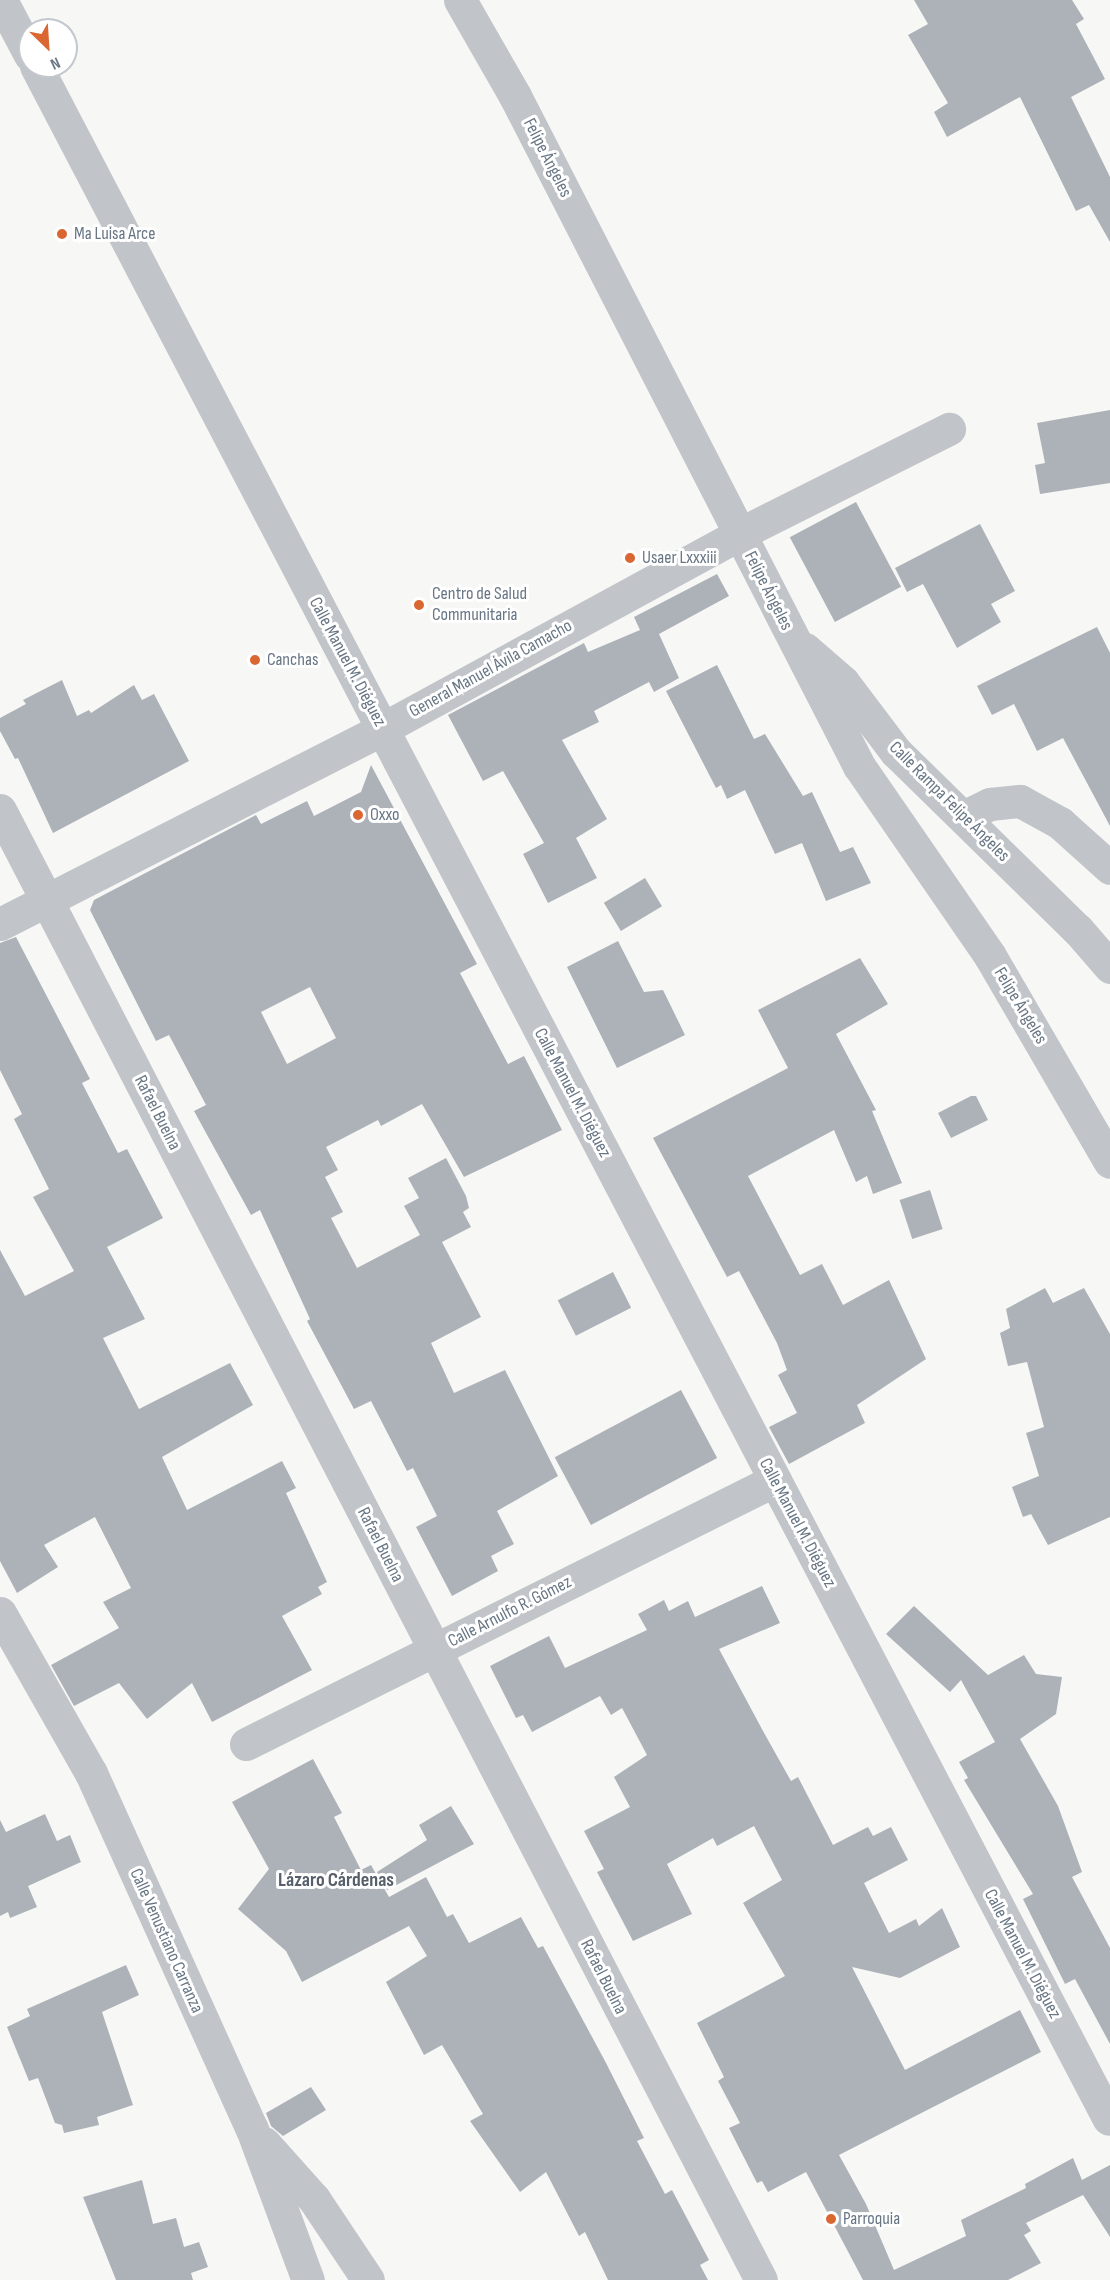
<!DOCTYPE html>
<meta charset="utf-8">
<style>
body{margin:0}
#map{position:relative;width:1110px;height:2280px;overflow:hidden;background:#f7f8f5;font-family:"Sofia Sans Condensed",sans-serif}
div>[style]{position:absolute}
.building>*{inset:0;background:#acb2b8;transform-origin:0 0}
.minor>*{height:33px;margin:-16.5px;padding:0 16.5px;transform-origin:16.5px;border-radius:16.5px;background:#c1c4c8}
.dots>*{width:16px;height:16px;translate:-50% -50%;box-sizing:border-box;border:3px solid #fff;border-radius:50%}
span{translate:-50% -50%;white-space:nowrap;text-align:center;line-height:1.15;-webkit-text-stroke:6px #fff;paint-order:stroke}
.street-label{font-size:18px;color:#687684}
.poi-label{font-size:18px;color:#687684}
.left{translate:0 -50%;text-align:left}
.neighbourhood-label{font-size:20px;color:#565f6a;font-weight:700}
.north{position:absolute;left:18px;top:18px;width:60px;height:60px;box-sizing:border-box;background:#fff;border:2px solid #c3c8ce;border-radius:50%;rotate:155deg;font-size:16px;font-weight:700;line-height:24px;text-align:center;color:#687684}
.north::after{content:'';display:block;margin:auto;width:21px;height:27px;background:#da6632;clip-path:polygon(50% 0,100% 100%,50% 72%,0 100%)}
</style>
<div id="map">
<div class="building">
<div style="clip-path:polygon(914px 0,1072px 0,1084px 19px,1076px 24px,1105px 79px,1071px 97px,1110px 177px,1110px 242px,1089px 205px,1076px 211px,1020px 97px,947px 137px,934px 112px,948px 103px,908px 35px,928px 24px)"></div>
<div style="clip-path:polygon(1110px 410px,1110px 483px,1040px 494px,1035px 465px,1045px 463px,1037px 423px)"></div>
<div style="left:856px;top:502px;width:96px;height:75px;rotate:62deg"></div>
<div style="clip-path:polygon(980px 524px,1015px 591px,991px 604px,1001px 622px,957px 648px,923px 584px,907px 592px,895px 568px)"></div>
<div style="clip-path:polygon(717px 574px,729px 596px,659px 634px,679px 678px,654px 692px,649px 682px,594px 711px,599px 722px,562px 740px,607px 819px,576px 838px,597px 878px,548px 903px,523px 854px,544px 843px,503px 771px,483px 781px,448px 715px,584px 643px,588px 652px,640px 630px,634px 617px)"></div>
<div style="clip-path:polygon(1097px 627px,1110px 653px,1110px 826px,1063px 738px,1037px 751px,1014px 704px,992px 715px,977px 686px)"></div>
<div style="clip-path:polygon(717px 665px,754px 739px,765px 734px,803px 796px,812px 792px,840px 852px,853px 847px,871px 883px,826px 901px,802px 843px,775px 854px,745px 790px,727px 799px,721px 785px,716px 788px,666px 691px)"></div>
<div style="clip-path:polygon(62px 680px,77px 716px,89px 710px,91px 713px,134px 685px,142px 700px,154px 694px,189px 761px,53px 833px,18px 758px,15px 759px,0 731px,0 718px,26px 704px,23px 700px)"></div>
<div style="clip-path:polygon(evenodd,371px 765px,477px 964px,460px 973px,508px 1064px,524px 1056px,562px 1130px,464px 1177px,422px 1104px,381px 1126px,378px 1120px,326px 1147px,338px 1170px,325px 1177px,343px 1212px,331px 1218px,357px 1268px,420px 1235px,404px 1206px,419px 1198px,408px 1178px,446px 1158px,466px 1196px,469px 1208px,463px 1212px,471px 1227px,442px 1242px,481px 1317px,431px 1343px,454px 1393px,505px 1370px,558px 1476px,497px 1511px,514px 1544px,491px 1556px,498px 1571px,452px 1596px,416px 1527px,437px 1516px,413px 1468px,407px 1471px,371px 1401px,354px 1409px,307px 1321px,310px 1319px,260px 1210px,251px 1215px,194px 1111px,206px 1105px,169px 1035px,156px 1041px,90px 910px,94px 900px,256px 815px,261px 824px,307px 801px,314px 816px,361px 792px,371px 765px,310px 987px,336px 1038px,287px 1064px,261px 1012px,310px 987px)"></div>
<div style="left:645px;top:878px;width:33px;height:48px;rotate:59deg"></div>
<div style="clip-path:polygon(16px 937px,90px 1079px,82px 1083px,118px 1153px,127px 1149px,163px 1218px,107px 1247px,145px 1319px,103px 1338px,139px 1409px,230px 1363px,253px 1405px,162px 1457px,187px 1510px,282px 1461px,296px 1488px,286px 1493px,327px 1582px,318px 1587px,322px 1594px,282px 1616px,312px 1670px,212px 1722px,192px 1683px,147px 1719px,119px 1683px,74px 1706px,51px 1665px,119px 1628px,103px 1602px,131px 1588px,95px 1517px,44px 1545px,58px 1567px,17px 1593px,0 1561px,0 1250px,25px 1296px,74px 1271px,33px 1197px,49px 1189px,14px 1119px,22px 1114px,0 1070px,0 943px)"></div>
<div style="clip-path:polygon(618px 941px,644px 992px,663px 990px,685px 1035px,617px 1068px,567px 967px)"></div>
<div style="clip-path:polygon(860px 958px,888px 1004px,836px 1034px,876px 1110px,872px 1111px,902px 1183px,873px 1194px,867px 1176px,856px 1182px,834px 1130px,748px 1176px,800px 1275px,822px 1264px,843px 1305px,889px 1280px,926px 1359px,857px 1405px,865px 1423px,789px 1464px,769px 1427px,797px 1413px,778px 1375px,787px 1370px,777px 1343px,739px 1271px,727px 1277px,653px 1138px,788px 1068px,758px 1010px)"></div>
<div style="clip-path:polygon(971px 1096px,976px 1096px,988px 1120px,951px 1138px,938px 1113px)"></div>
<div style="left:930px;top:1190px;width:41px;height:32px;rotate:72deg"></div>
<div style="left:613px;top:1272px;width:40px;height:62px;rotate:63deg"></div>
<div style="clip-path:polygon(1045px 1288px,1053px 1303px,1084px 1288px,1110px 1334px,1110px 1517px,1048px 1545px,1031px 1514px,1023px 1517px,1012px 1487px,1039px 1476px,1026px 1433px,1044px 1427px,1027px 1362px,1008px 1366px,1000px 1333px,1010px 1328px,1006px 1309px)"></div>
<div style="left:681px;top:1390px;width:77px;height:143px;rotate:62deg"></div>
<div style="clip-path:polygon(762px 1586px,780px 1623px,719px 1649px,763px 1731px,791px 1781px,798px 1777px,833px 1845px,868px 1827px,873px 1836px,891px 1827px,908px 1860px,864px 1883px,889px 1933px,916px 1919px,919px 1926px,942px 1908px,960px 1947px,900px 1978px,852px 1967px,905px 2070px,1020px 2010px,1041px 2052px,839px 2155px,866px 2204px,894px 2270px,966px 2236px,961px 2220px,1026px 2188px,1025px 2184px,1073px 2158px,1082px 2180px,1110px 2165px,1110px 2237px,1083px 2195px,1026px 2223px,1031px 2231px,1024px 2235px,1041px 2263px,1008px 2280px,863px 2280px,806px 2172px,768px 2192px,762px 2181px,757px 2183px,729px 2128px,740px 2123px,718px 2081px,724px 2077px,697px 2023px,785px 1976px,743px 1903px,782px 1880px,754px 1826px,717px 1846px,713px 1838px,667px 1864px,692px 1914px,633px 1941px,597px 1872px,604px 1869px,584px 1831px,630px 1807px,614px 1777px,647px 1755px,622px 1708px,611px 1715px,600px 1696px,532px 1732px,523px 1715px,516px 1718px,490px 1666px,549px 1636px,565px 1668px,647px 1630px,638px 1614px,664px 1600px,669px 1611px,688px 1601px,695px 1617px)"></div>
<div style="clip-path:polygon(914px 1606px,988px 1675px,1024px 1655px,1036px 1674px,1062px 1677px,1056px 1714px,1020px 1739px,1058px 1806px,1082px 1872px,1072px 1877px,1110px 1948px,1110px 2044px,1075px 1979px,1065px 1984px,1023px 1899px,1033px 1894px,964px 1780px,968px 1778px,959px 1762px,995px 1742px,961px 1680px,950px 1692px,886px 1634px)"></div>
<div style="clip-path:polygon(313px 1759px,342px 1813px,334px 1817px,361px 1870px,371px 1865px,389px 1897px,426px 1877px,447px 1917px,453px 1914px,469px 1943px,521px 1917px,538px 1948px,543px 1946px,605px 2061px,644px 2138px,637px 2141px,665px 2194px,672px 2190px,709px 2260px,700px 2265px,708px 2280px,608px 2280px,585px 2232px,579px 2236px,546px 2172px,520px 2192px,470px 2121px,483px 2114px,442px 2045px,424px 2055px,386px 1982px,427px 1956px,409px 1926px,302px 1982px,286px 1951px,238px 1909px,269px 1869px,232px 1802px)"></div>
<div style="clip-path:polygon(451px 1806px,474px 1844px,387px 1890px,377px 1872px,427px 1840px,419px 1825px)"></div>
<div style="clip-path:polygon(45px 1814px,57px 1841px,70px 1835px,81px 1862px,28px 1886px,37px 1907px,10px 1918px,8px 1912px,0 1916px,0 1820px,6px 1832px)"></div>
<div style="clip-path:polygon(126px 1965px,139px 1995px,102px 2012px,133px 2105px,97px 2117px,99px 2125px,64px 2133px,62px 2125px,55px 2123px,38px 2078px,29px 2081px,7px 2027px,30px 2016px,27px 2009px)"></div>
<div style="clip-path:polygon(311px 2087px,326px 2110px,283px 2136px,271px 2126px,266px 2113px)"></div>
<div style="clip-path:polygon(142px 2180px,153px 2224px,176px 2218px,184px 2247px,199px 2242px,208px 2267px,191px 2273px,193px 2280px,116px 2280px,83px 2197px)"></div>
</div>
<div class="minor">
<div style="left:1px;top:0;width:62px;rotate:62.2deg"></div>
<div style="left:460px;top:0;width:111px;rotate:60.2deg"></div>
<div style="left:515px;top:96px;width:753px;rotate:62.82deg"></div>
<div style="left:859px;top:766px;width:231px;rotate:55.4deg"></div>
<div style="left:990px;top:956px;width:238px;rotate:59.8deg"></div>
<div style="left:36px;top:66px;width:2316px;rotate:62.41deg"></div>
<div style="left:805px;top:649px;width:50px;rotate:41deg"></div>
<div style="left:843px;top:682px;width:88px;rotate:52.9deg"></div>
<div style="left:896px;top:752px;width:255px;rotate:44.4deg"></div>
<div style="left:1078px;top:930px;width:49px;rotate:49.1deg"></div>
<div style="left:0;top:810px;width:1655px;rotate:62.63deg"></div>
<div style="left:963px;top:817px;width:30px;rotate:-26deg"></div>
<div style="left:990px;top:804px;width:30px;rotate:-6deg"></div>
<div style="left:1020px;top:801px;width:46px;rotate:28.8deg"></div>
<div style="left:1060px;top:823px;width:67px;rotate:42deg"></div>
<div style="left:0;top:924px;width:429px;rotate:-27deg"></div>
<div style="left:382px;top:729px;width:407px;rotate:-28.6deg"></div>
<div style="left:739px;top:534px;width:235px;rotate:-26.6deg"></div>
<div style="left:0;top:1613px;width:184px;rotate:60.4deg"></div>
<div style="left:91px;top:1773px;width:391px;rotate:65.7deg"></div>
<div style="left:252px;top:2129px;width:161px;rotate:69.7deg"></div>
<div style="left:246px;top:1744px;width:591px;rotate:-26.52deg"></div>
<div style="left:264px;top:2143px;width:75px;rotate:48.2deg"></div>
<div style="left:314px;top:2199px;width:97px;rotate:56.3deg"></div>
</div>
<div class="dots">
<div style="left:62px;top:234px;background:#da6632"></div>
<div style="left:630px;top:558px;background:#da6632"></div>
<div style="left:419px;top:605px;background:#da6632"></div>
<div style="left:255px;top:660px;background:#da6632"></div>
<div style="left:358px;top:815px;background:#da6632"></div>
<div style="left:831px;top:2219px;background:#da6632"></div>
</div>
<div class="street-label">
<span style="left:547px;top:158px;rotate:63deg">Felipe Ángeles</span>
<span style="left:768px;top:591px;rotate:63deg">Felipe Ángeles</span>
<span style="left:347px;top:662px;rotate:62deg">Calle Manuel M. Diéguez</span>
<span style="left:491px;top:669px;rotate:-29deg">General Manuel Ávila Camacho</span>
<span style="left:949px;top:802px;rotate:45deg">Calle Rampa Felipe Ángeles</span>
<span style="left:1020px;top:1006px;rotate:59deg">Felipe Ángeles</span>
<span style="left:572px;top:1093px;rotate:62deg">Calle Manuel M. Diéguez</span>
<span style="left:157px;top:1113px;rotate:63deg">Rafael Buelna</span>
<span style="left:797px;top:1523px;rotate:62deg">Calle Manuel M. Diéguez</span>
<span style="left:380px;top:1545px;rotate:63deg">Rafael Buelna</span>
<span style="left:510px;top:1612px;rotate:-27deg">Calle Arnulfo R. Gómez</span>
<span style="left:166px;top:1941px;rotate:66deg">Calle Venustiano Carranza</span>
<span style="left:1022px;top:1954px;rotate:62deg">Calle Manuel M. Diéguez</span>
<span style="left:603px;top:1977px;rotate:63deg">Rafael Buelna</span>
</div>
<div class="poi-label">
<span class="left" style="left:74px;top:234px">Ma Luisa Arce</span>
<span class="left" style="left:642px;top:558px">Usaer Lxxxiii</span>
<span class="left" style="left:432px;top:605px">Centro de Salud<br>Communitaria</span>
<span class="left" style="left:267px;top:660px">Canchas</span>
<span class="left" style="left:370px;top:815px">Oxxo</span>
<span class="left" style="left:843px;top:2219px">Parroquia</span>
</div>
<div class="neighbourhood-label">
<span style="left:336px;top:1880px">Lázaro Cárdenas</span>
</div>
<div class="north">N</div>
</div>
